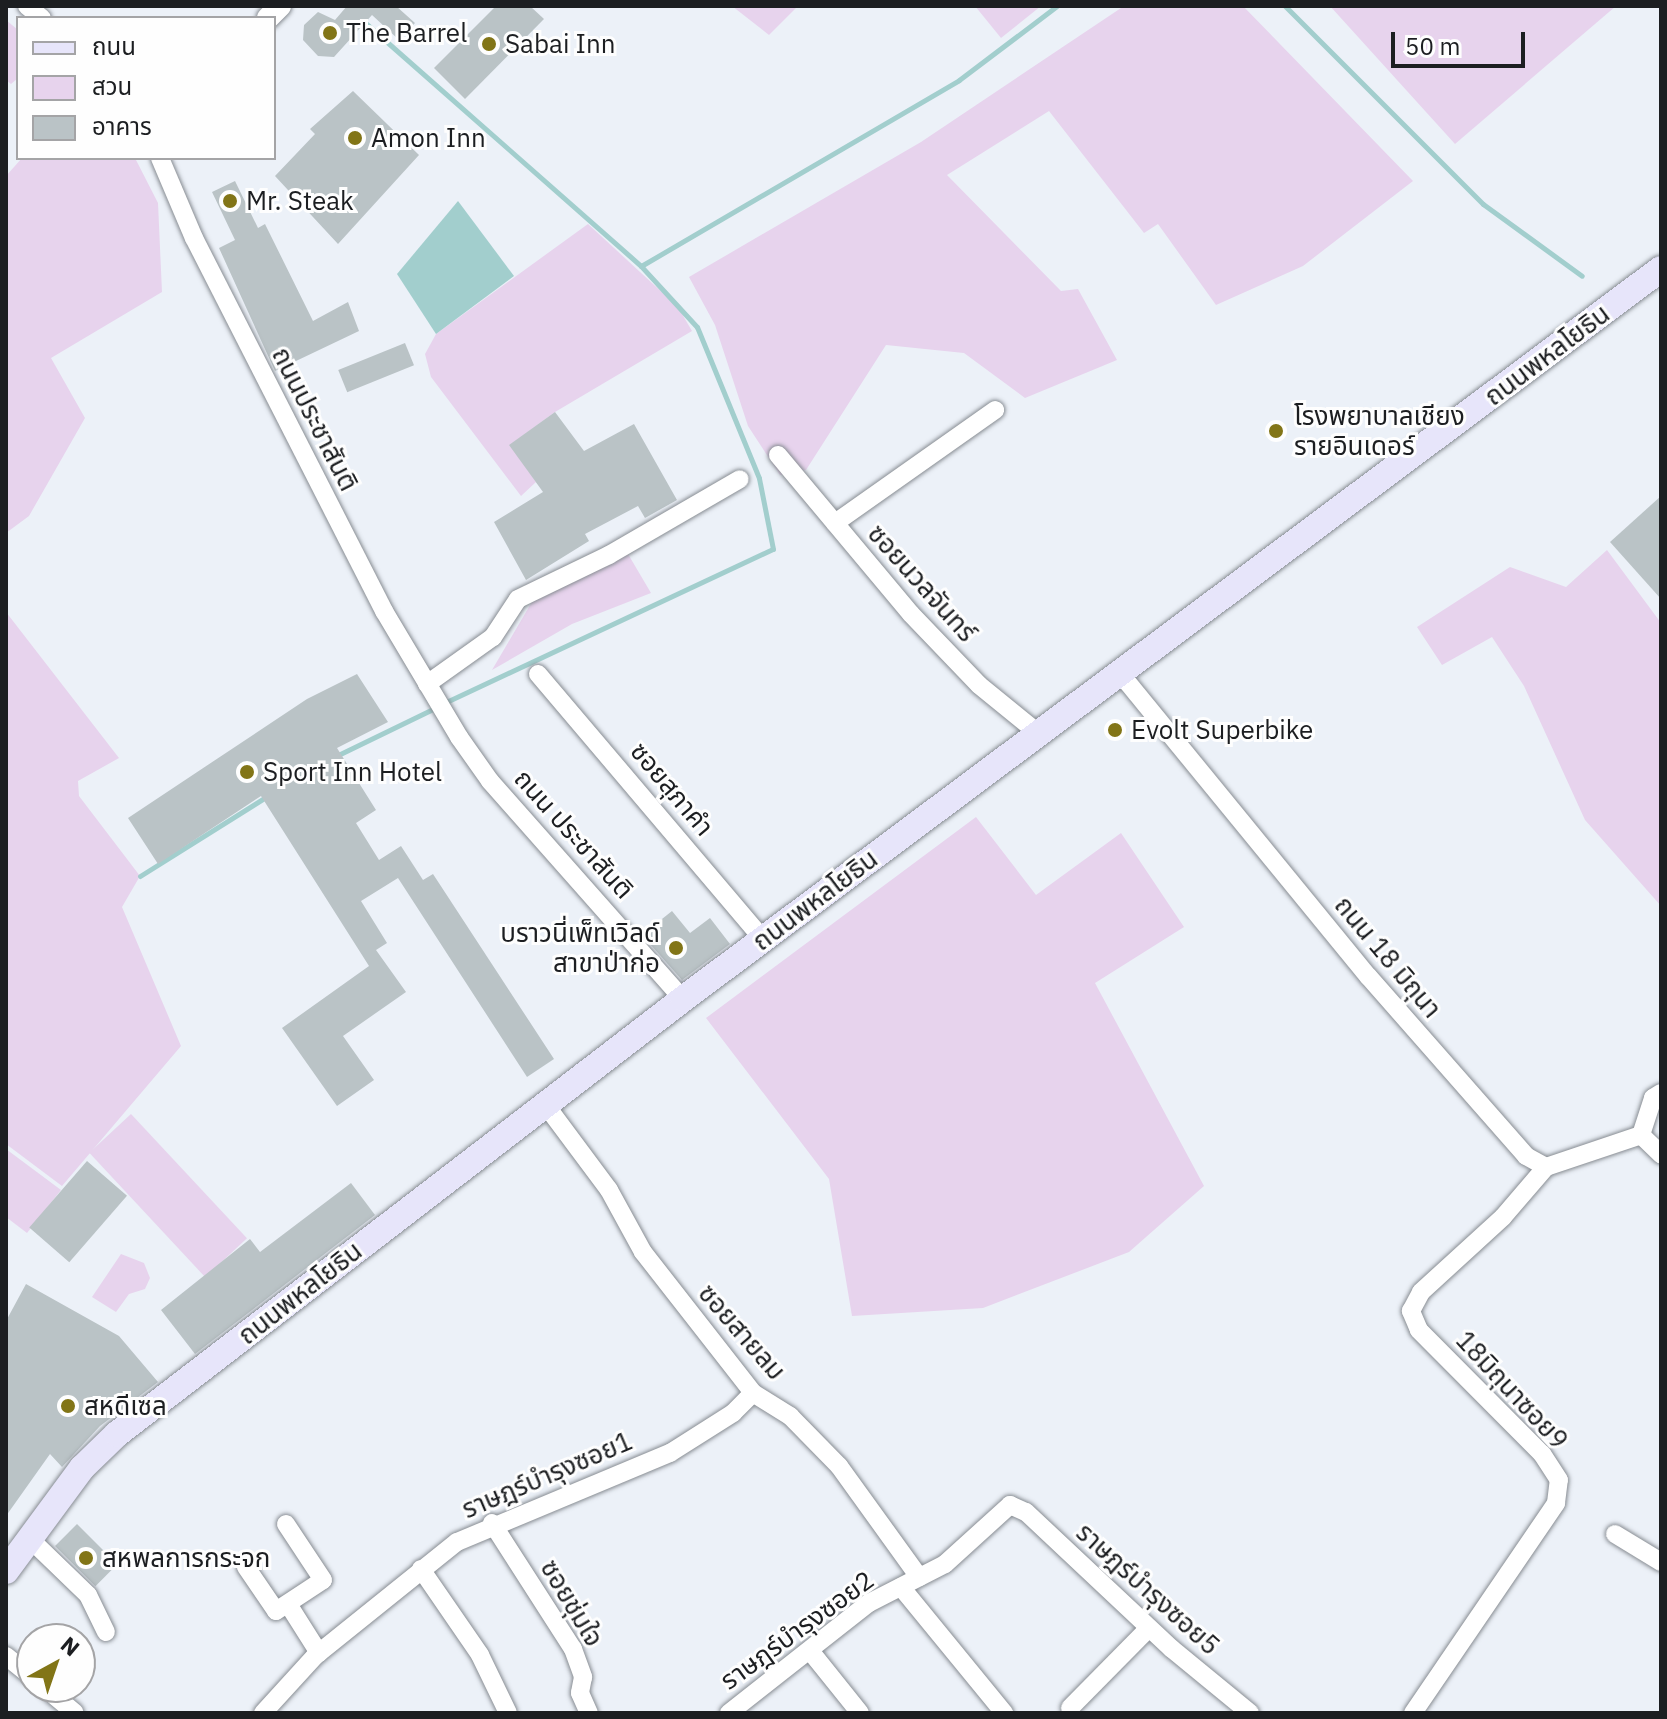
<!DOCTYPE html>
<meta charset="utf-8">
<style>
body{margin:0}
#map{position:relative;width:1667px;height:1719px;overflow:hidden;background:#ecf1f8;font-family:"IBM Plex Sans","Noto Sans Thai",sans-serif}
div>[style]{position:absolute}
.green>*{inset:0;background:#e7d3ed;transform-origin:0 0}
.water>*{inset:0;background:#a2cecd}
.stream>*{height:5px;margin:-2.5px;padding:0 2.5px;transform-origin:2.5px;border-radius:2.5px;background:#a2cecd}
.building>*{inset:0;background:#bac3c6;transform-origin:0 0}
.roads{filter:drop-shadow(0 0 2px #878c92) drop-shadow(0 0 2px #878c92)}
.minor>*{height:18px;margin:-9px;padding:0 9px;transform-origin:9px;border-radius:9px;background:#fff}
.tertiary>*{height:22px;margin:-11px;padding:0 11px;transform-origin:11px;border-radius:11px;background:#fff}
.secondary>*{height:26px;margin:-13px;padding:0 13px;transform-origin:13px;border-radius:13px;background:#e7e5fa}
.dots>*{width:22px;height:22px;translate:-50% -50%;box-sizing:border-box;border:4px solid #fefefe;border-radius:50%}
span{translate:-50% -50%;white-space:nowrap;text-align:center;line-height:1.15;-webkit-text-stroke:6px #fefefe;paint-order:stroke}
.poi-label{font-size:26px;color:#1c1e21}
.left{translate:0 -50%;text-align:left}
.right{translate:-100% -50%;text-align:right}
.street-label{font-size:26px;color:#1c1e21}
.frame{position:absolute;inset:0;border:8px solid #1c1e21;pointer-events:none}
.legend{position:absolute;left:16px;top:16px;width:260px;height:144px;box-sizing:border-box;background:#fefefe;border:2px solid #a4a4a6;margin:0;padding:10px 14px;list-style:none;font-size:24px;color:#1c1e21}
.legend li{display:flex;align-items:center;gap:16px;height:40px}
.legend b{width:40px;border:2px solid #a4a4a6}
.north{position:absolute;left:16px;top:1623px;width:80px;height:80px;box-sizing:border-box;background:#fefefe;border:2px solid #a4a4a6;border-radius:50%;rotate:40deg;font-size:22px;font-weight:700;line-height:32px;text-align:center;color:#1c1e21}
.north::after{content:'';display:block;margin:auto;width:28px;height:36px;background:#827517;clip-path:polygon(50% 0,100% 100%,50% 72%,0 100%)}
.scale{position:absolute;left:1391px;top:32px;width:134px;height:36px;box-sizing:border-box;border:4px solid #1c1e21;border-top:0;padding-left:10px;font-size:24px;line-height:28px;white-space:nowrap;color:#1c1e21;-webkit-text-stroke:6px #fefefe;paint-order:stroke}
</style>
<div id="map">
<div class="green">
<div style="clip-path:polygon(732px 6px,798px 6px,769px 35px)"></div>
<div style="clip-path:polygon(975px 6px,1041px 6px,1001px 38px)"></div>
<div style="clip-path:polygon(1124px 6px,1243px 6px,1413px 181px,1303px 266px,1216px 305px,1158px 224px,1144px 233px,1049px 111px,947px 175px,1061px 291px,1078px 289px,1117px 360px,1025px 398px,964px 353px,886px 345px,806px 470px,780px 475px,748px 426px,715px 325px,689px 277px,921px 142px)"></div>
<div style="clip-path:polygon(1330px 6px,1616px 6px,1455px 144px)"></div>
<div style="clip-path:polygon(6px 20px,18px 30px,18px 78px,11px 84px,6px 80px)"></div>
<div style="clip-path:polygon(22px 158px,135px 158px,158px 203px,162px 292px,51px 358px,85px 418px,29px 516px,6px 533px,6px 176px)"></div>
<div style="clip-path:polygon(588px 224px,678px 307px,692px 331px,555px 412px,510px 445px,536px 482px,521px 496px,431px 377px,425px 354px,436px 334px)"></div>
<div style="clip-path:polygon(1607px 550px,1661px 623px,1661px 906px,1585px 820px,1524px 686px,1492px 637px,1442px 665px,1417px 627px,1510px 567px,1566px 587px)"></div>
<div style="clip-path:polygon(628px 554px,651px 593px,572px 624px,492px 670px,533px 600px)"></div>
<div style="clip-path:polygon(6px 612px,119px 758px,78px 781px,79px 796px,140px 876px,122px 907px,181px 1046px,62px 1186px,6px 1144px)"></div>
<div style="clip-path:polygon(976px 817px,1036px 895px,1121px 833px,1184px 927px,1095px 983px,1204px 1186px,1129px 1252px,983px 1308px,852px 1316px,829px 1179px,706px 1018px)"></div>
<div style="left:131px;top:1114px;width:170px;height:57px;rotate:47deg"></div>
<div style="clip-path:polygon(6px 1149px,61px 1190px,27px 1233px,6px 1217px)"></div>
<div style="clip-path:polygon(121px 1254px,144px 1263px,150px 1278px,145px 1289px,129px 1294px,116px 1312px,92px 1297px)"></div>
</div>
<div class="water">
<div style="clip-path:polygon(458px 201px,514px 276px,436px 334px,397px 274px)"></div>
</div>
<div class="stream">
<div style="left:1285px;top:6px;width:280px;rotate:45deg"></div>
<div style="left:1483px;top:204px;width:122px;rotate:36deg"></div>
<div style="left:362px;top:20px;width:372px;rotate:41.4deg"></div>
<div style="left:641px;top:266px;width:368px;rotate:-30.3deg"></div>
<div style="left:959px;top:80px;width:123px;rotate:-37.1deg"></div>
<div style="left:444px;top:703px;width:363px;rotate:-25.1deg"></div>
<div style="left:773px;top:549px;width:72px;rotate:-101.2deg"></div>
<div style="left:759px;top:478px;width:163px;rotate:-112.3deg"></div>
<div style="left:697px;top:327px;width:83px;rotate:-132.6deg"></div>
<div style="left:336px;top:756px;width:110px;rotate:-25.9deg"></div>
<div style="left:140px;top:876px;width:152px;rotate:-32.1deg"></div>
</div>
<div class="building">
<div style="clip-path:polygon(347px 6px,396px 6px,415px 23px,399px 40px,372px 15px,334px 57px,318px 56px,303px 40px,304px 25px,318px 12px,335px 20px)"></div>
<div style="clip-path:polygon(496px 6px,530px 6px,544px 19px,465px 99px,434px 68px)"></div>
<div style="clip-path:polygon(353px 91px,419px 155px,338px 244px,275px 176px,315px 134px,310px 129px)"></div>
<div style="clip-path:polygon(235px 181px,258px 228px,265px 224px,313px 321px,348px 302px,359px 331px,275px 371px,219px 248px,235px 240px,212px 192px)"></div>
<div style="left:405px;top:343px;width:24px;height:72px;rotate:68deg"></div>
<div style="clip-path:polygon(555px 412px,584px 451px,634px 424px,677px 500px,645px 518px,638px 506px,585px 534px,589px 541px,526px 580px,494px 522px,543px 492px,509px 445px)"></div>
<div style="clip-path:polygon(1661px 496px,1661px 599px,1610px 542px)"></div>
<div style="clip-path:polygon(357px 674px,388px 722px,337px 748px,376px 810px,356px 823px,379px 860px,401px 846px,423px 880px,433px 874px,554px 1059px,527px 1077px,398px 878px,361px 901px,387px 943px,376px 950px,406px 992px,343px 1036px,374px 1080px,337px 1106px,282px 1028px,369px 966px,261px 796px,158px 864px,128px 818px,307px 699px)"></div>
<div style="clip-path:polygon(672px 911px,690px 933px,710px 918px,730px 944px,682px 980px,642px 935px)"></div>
<div style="left:87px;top:1161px;width:53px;height:88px;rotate:41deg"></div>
<div style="clip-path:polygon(351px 1183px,375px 1215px,195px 1354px,161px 1310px,250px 1239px,260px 1252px)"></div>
<div style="clip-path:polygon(26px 1284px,119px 1336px,158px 1382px,100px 1426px,62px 1467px,50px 1454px,6px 1516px,6px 1321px)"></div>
<div style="left:77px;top:1524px;width:57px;height:31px;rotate:45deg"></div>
</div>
<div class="roads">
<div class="minor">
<div style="left:27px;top:6px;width:19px;rotate:39deg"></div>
<div style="left:160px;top:158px;width:87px;rotate:67deg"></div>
<div style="left:194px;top:238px;width:419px;rotate:63deg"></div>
<div style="left:384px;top:611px;width:147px;rotate:59.2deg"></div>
<div style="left:459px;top:737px;width:54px;rotate:54.8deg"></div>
<div style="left:490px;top:781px;width:291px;rotate:48.5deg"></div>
<div style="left:778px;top:455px;width:207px;rotate:50.1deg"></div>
<div style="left:911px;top:614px;width:98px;rotate:46.2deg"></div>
<div style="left:979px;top:685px;width:76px;rotate:39.1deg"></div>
<div style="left:835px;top:523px;width:196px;rotate:-35.2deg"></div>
<div style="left:1119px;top:672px;width:393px;rotate:50.7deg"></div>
<div style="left:1368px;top:976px;width:240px;rotate:48.7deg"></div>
<div style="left:1526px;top:1156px;width:23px;rotate:29deg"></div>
<div style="left:1546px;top:1167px;width:100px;rotate:-18.6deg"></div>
<div style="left:1641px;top:1135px;width:28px;rotate:44deg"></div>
<div style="left:538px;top:674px;width:348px;rotate:49.7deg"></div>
<div style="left:427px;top:684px;width:81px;rotate:-35.5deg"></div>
<div style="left:493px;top:637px;width:45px;rotate:-56.7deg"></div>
<div style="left:518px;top:599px;width:101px;rotate:-25.8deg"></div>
<div style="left:609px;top:555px;width:151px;rotate:-30.1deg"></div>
<div style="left:545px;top:1104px;width:107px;rotate:53.3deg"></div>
<div style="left:609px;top:1190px;width:71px;rotate:61.3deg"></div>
<div style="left:643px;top:1252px;width:179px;rotate:52deg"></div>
<div style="left:753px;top:1393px;width:44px;rotate:31.9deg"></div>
<div style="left:790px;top:1416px;width:70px;rotate:45.6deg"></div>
<div style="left:839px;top:1466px;width:137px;rotate:54.2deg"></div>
<div style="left:1641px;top:1135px;width:39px;rotate:-72deg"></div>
<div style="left:1653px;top:1098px;width:9px;rotate:-32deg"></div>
<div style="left:492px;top:1523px;width:150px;rotate:57.3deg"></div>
<div style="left:573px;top:1649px;width:30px;rotate:70deg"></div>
<div style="left:583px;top:1677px;width:16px;rotate:101deg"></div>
<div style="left:580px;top:1693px;width:22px;rotate:66deg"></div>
<div style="left:1615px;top:1534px;width:54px;rotate:31.3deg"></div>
<div style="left:29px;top:1538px;width:82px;rotate:44deg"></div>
<div style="left:88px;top:1595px;width:41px;rotate:64.1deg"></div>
<div style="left:246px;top:1567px;width:53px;rotate:55.7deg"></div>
<div style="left:276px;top:1611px;width:56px;rotate:-33.4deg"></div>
<div style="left:323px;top:1580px;width:67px;rotate:-123.5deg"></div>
<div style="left:421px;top:1569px;width:104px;rotate:55.5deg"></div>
<div style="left:480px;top:1655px;width:64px;rotate:64.2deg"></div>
<div style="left:901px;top:1587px;width:163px;rotate:50.7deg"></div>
<div style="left:288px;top:1604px;width:58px;rotate:57.7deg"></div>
<div style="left:811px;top:1652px;width:78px;rotate:51.2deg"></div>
<div style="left:6px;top:1656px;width:33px;rotate:39deg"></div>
<div style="left:44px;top:1687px;width:40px;rotate:40deg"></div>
<div style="left:1070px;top:1708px;width:112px;rotate:-45.4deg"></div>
<div style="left:263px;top:1713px;width:77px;rotate:-47.6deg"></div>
<div style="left:315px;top:1656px;width:182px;rotate:-38.8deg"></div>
<div style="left:457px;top:1542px;width:231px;rotate:-22.7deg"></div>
<div style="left:670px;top:1453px;width:75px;rotate:-32.4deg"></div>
<div style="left:733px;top:1413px;width:28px;rotate:-45deg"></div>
<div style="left:729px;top:1713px;width:178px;rotate:-38.2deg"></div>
<div style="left:869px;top:1603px;width:85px;rotate:-27.2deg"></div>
<div style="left:945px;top:1564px;width:88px;rotate:-42.2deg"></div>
<div style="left:1010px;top:1505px;width:17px;rotate:24deg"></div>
<div style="left:1026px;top:1512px;width:200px;rotate:43.2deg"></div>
<div style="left:1172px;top:1649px;width:101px;rotate:39.4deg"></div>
<div style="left:1413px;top:1713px;width:254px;rotate:-55.7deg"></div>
<div style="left:1556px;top:1503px;width:23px;rotate:-83deg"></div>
<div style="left:1559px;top:1480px;width:31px;rotate:-123deg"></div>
<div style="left:1542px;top:1454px;width:175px;rotate:-134.8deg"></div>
<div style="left:1419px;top:1330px;width:21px;rotate:-113deg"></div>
<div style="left:1411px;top:1311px;width:21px;rotate:-62deg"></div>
<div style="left:1421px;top:1292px;width:111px;rotate:-42.4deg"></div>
<div style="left:1503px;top:1217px;width:66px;rotate:-49.3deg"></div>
</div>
<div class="tertiary">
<div style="left:268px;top:18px;width:17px;rotate:-45deg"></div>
</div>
<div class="secondary">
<div style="left:6px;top:1571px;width:128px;rotate:-53.6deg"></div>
<div style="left:82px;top:1468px;width:49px;rotate:-44.2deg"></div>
<div style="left:117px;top:1434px;width:714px;rotate:-37.54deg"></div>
<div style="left:683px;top:999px;width:1220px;rotate:-36.74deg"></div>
</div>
</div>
<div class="dots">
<div style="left:330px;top:33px;background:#827517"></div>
<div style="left:489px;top:44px;background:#827517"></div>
<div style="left:355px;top:138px;background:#827517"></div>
<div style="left:230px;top:201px;background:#827517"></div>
<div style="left:1276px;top:431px;background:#827517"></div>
<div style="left:1115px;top:730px;background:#827517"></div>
<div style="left:247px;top:772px;background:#827517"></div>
<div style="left:676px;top:948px;background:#827517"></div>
<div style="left:68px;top:1406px;background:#827517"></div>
<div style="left:86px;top:1558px;background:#827517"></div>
</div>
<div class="poi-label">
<span class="left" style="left:346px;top:33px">The Barrel</span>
<span class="left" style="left:505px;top:44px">Sabai Inn</span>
<span class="left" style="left:371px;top:138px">Amon Inn</span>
<span class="left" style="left:246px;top:201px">Mr. Steak</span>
<span class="left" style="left:1294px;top:431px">โรงพยาบาลเชียง<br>รายอินเดอร์</span>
<span class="left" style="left:1131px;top:730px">Evolt Superbike</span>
<span class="left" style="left:263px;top:772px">Sport Inn Hotel</span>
<span class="right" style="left:660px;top:948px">บราวนี่เพ็ทเวิลด์<br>สาขาป่าก่อ</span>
<span class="left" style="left:84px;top:1406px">สหดีเซล</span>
<span class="left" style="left:102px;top:1558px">สหพลการกระจก</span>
</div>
<div class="street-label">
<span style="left:1547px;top:355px;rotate:-37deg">ถนนพหลโยธิน</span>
<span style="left:315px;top:419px;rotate:63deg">ถนนประชาสันติ</span>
<span style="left:922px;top:583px;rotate:48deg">ซอยนวลจันทร์</span>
<span style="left:672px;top:789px;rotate:50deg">ซอยสุภาคำ</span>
<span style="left:574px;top:834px;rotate:48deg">ถนน ประชาสันติ</span>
<span style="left:815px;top:900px;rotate:-37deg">ถนนพหลโยธิน</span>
<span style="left:1388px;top:957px;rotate:50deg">ถนน 18 มิถุนา</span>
<span style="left:300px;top:1293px;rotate:-38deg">ถนนพหลโยธิน</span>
<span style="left:742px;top:1332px;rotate:49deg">ซอยสายลม</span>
<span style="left:1512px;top:1390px;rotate:47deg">18มิถุนาซอย9</span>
<span style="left:547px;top:1475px;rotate:-23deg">ราษฎร์บำรุงซอย1</span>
<span style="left:1148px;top:1589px;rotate:42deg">ราษฎร์บำรุงซอย5</span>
<span style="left:572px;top:1603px;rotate:59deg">ซอยชุ่มใจ</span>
<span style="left:797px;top:1630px;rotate:-36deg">ราษฎร์บำรุงซอย2</span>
</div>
<div class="frame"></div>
<ul class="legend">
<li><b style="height:10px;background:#e7e5fa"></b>ถนน</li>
<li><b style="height:22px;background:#e7d3ed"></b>สวน</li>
<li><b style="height:22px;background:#bac3c6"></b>อาคาร</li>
</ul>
<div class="north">N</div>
<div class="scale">50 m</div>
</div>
